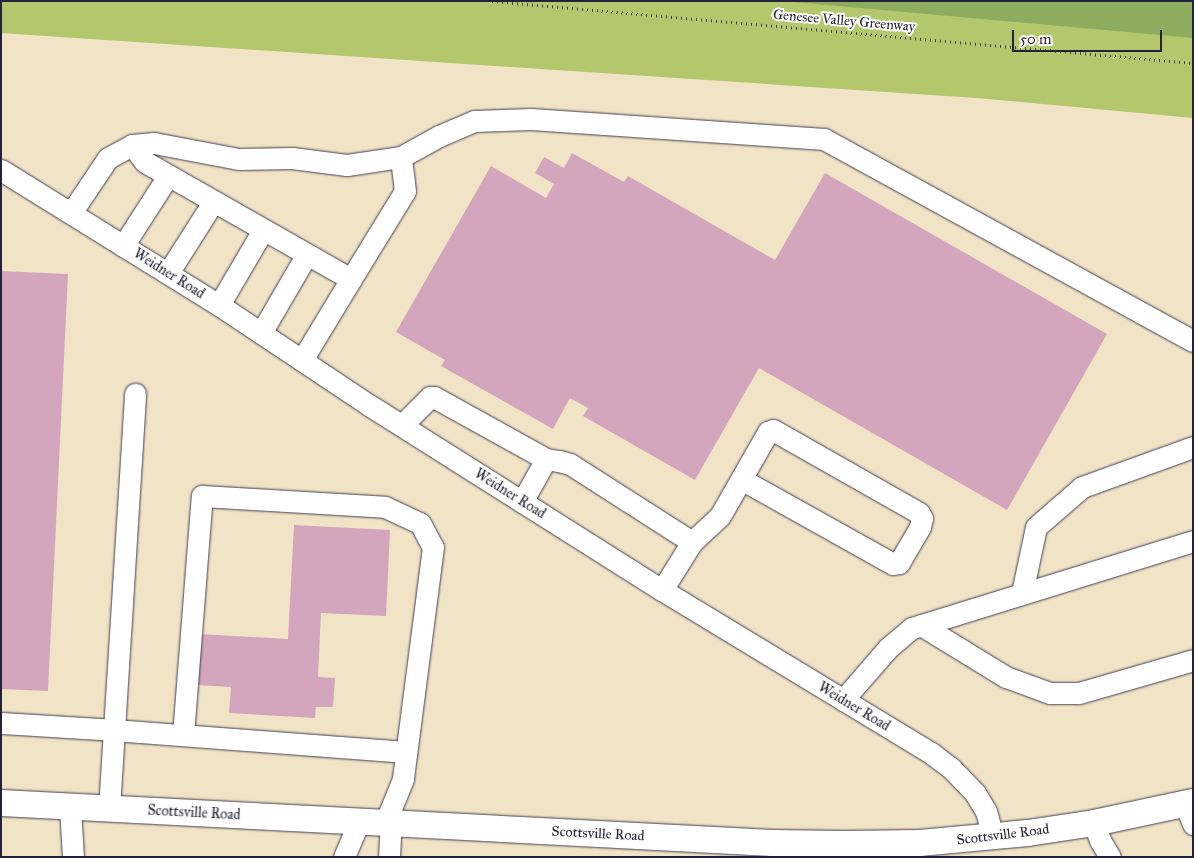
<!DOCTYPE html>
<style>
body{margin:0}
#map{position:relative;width:1194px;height:858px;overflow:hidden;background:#f1e3c6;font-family:"IM FELL Great Primer",serif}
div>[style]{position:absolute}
.green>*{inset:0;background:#b3c86c}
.forest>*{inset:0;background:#8eac60}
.building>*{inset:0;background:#d4a6be}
.path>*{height:3px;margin-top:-1.5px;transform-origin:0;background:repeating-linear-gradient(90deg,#413f50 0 1px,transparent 0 5px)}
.roads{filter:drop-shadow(0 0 1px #413f50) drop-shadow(0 0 1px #413f50)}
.minor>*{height:21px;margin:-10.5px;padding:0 10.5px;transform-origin:10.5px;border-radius:10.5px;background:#fff}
.major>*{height:26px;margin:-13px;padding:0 13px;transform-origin:13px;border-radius:13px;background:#fff}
span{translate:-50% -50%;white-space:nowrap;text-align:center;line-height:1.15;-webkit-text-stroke:4px #fdfcf7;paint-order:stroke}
.street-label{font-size:14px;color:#22223b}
.frame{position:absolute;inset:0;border:2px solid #22223b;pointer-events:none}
.scale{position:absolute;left:1012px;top:30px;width:150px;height:22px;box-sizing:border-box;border:2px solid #22223b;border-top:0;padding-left:6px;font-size:15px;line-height:18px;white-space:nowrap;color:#22223b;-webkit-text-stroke:4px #fdfcf7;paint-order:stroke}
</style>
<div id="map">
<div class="green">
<div style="clip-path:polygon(1px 1px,862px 1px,1193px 28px,1193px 118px,977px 98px,1px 33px)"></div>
</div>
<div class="forest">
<div style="clip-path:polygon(783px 1px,1193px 1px,1193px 38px)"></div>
</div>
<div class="building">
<div style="clip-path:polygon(572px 153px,624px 182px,628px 176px,775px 260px,825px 173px,1107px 334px,1007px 510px,759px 368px,695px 480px,583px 416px,588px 408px,570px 398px,553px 429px,441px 366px,445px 360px,396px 332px,491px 166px,546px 198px,554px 184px,535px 173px,544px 157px,564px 168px)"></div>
<div style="clip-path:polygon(1px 271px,68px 274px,48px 691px,1px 689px)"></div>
<div style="clip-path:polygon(294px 525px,390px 530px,386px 616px,321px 613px,318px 677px,335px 678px,333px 707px,316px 707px,315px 718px,229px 713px,231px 687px,197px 685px,199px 634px,288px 639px)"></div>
</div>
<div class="path">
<div style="left:492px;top:1px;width:704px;rotate:5.05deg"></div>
</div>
<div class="roads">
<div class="minor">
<div style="left:132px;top:145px;width:21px;rotate:53deg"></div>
<div style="left:145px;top:162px;width:237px;rotate:29.6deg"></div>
<div style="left:351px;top:279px;width:95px;rotate:121.2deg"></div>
<div style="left:1px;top:170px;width:256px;rotate:31.8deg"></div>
<div style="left:219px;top:305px;width:180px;rotate:33.7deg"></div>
<div style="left:369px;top:405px;width:347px;rotate:32.3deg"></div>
<div style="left:662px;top:590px;width:315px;rotate:31.2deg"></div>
<div style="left:931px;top:753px;width:25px;rotate:37deg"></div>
<div style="left:951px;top:768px;width:35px;rotate:46deg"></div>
<div style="left:975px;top:793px;width:21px;rotate:59deg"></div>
<div style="left:986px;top:811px;width:27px;rotate:75deg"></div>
<div style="left:71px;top:213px;width:66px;rotate:-56.1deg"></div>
<div style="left:108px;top:158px;width:27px;rotate:-28deg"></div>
<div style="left:132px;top:145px;width:22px;rotate:-5deg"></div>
<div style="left:154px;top:143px;width:86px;rotate:10.7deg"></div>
<div style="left:239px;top:159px;width:53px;rotate:-1.1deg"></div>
<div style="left:292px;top:158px;width:55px;rotate:7.3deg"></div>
<div style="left:347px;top:165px;width:55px;rotate:-8.4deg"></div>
<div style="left:401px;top:157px;width:43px;rotate:-28.9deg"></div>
<div style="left:439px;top:136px;width:38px;rotate:-23deg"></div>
<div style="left:474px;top:121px;width:57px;rotate:-2deg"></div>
<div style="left:531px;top:119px;width:294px;rotate:3.9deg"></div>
<div style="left:824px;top:139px;width:421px;rotate:28.7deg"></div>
<div style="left:123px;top:246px;width:83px;rotate:-57.3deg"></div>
<div style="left:168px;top:273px;width:84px;rotate:-57.6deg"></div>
<div style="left:351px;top:279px;width:103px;rotate:-58.5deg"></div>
<div style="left:405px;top:191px;width:34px;rotate:-97deg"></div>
<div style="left:219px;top:305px;width:87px;rotate:-59.6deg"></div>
<div style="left:261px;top:333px;width:91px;rotate:-59.8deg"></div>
<div style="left:402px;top:425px;width:40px;rotate:-45deg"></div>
<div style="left:430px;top:397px;width:4px"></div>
<div style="left:434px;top:397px;width:128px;rotate:29deg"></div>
<div style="left:522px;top:502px;width:49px;rotate:-60.8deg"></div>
<div style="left:546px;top:459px;width:13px;rotate:9deg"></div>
<div style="left:559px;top:461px;width:11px;rotate:15deg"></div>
<div style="left:570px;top:464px;width:145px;rotate:32.6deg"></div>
<div style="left:662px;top:590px;width:57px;rotate:-58deg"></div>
<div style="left:692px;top:542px;width:38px;rotate:-43deg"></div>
<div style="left:720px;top:516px;width:97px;rotate:-60.3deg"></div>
<div style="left:768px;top:432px;width:5px;rotate:-22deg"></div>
<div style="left:773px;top:430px;width:168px;rotate:29.6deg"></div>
<div style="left:919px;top:513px;width:6px;rotate:59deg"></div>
<div style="left:922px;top:518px;width:9px;rotate:103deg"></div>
<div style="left:920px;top:527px;width:42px;rotate:120.3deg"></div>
<div style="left:899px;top:563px;width:6px;rotate:171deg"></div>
<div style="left:893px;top:564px;width:174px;rotate:-150.8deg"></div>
<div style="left:1022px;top:593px;width:67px;rotate:-78deg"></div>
<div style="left:1036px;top:527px;width:61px;rotate:-41deg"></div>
<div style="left:1082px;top:487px;width:118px;rotate:-19.8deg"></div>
<div style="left:921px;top:625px;width:100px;rotate:31.5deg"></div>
<div style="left:1006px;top:677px;width:47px;rotate:20deg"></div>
<div style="left:1050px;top:693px;width:29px"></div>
<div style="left:1079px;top:693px;width:119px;rotate:-16.1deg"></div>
<div style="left:843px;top:700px;width:69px;rotate:-49.1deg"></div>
<div style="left:888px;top:648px;width:31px;rotate:-40deg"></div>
<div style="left:912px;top:628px;width:294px;rotate:-17.2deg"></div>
<div style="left:1px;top:723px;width:113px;rotate:3.5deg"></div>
<div style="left:114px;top:730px;width:337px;rotate:-86.4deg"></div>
<div style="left:183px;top:735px;width:240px;rotate:-85.5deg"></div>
<div style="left:202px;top:496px;width:183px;rotate:3.4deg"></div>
<div style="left:385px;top:507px;width:38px;rotate:25deg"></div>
<div style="left:420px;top:523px;width:27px;rotate:62deg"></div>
<div style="left:433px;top:547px;width:234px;rotate:97.4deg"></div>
<div style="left:403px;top:779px;width:48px;rotate:112.2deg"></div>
<div style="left:1185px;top:804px;width:22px;rotate:68deg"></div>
<div style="left:70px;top:807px;width:50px;rotate:86.6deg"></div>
<div style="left:109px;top:809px;width:79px;rotate:-86.4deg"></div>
<div style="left:114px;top:730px;width:293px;rotate:4.3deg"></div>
<div style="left:1094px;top:823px;width:18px;rotate:71deg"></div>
<div style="left:1100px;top:840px;width:20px;rotate:60deg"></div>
<div style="left:344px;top:857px;width:38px;rotate:-67deg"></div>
<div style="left:389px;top:857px;width:34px;rotate:-87deg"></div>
</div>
<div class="major">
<div style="left:1px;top:803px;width:772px;rotate:2.97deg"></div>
<div style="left:772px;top:843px;width:73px;rotate:0.8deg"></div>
<div style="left:845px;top:844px;width:75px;rotate:-0.8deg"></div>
<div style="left:920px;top:843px;width:108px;rotate:-5.3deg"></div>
<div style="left:1028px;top:833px;width:67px;rotate:-8.6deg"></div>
<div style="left:1094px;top:823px;width:101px;rotate:-12deg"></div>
</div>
</div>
<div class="street-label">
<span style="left:844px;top:21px;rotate:5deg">Genesee Valley Greenway</span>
<span style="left:169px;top:274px;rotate:32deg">Weidner Road</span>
<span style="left:510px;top:494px;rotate:32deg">Weidner Road</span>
<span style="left:854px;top:707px;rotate:31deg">Weidner Road</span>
<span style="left:194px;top:813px;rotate:3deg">Scottsville Road</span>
<span style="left:598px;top:834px;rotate:3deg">Scottsville Road</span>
<span style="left:1003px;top:835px;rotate:-7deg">Scottsville Road</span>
</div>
<div class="frame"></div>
<div class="scale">50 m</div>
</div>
